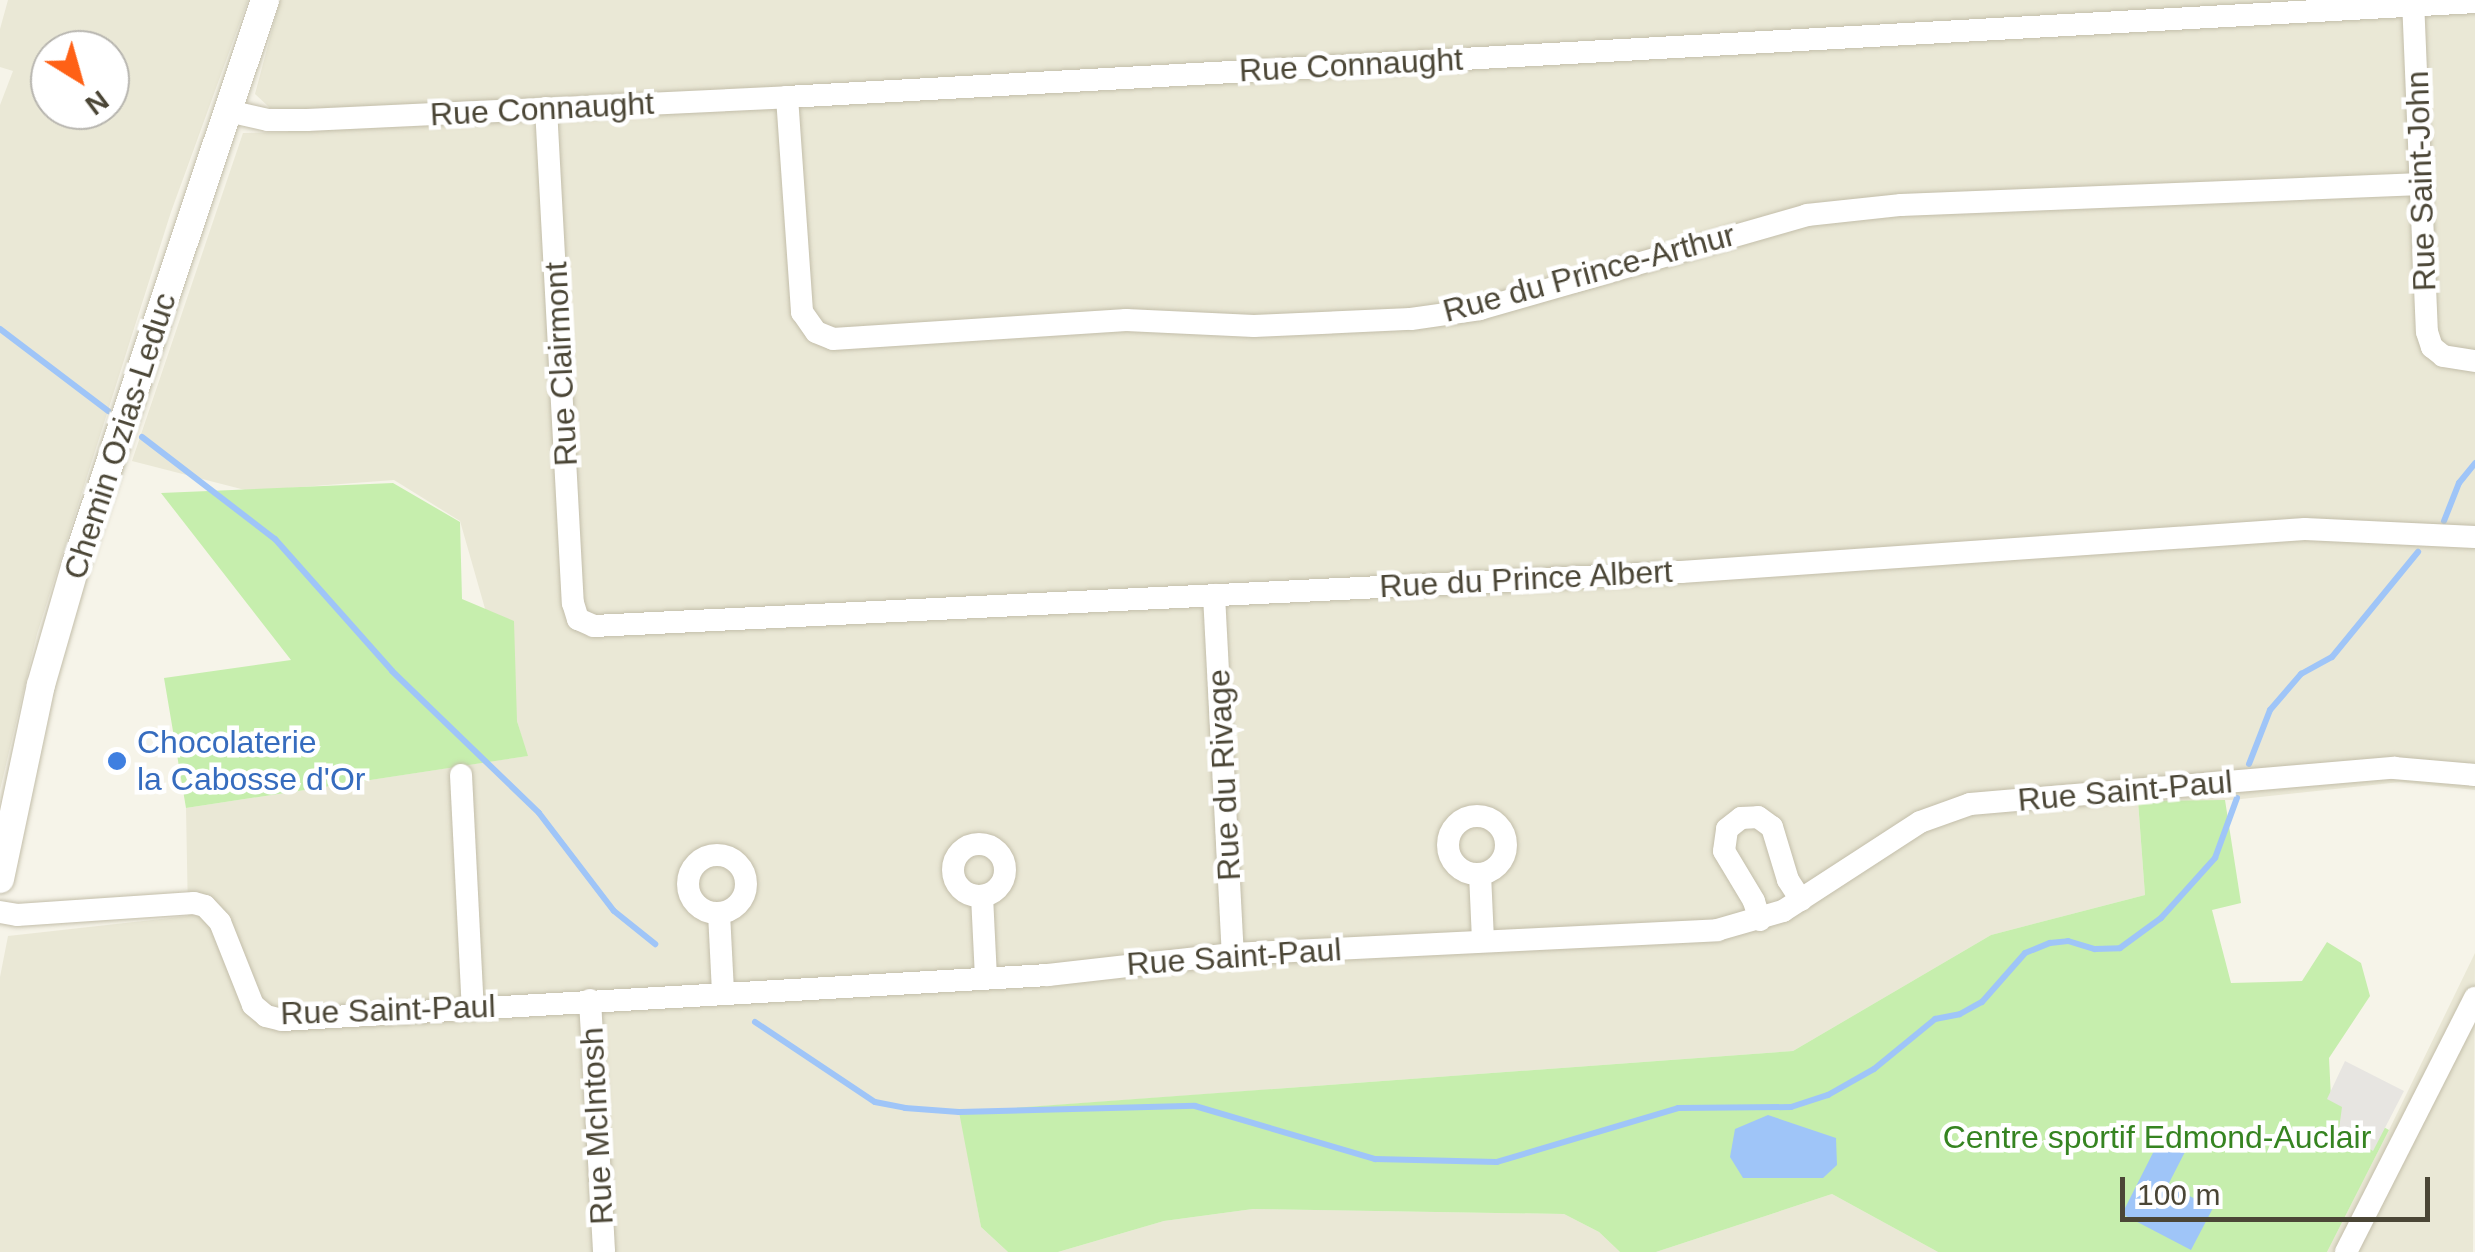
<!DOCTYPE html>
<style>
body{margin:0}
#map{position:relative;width:2475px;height:1252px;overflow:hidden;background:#f6f4e9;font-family:Arial,sans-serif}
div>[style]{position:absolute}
.residential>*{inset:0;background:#eae8d6}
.green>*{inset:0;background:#c6eead}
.parking>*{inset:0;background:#e7e5e1}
.water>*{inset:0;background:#9fc5f8}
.stream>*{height:6px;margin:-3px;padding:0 3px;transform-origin:3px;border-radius:3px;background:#9fc5f8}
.roads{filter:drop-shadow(0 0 2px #c3beaa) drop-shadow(0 0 2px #c3beaa)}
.minor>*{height:22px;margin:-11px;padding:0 11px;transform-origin:11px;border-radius:11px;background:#fff}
.minor>.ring{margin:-11px;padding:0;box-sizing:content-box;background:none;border:22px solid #fff;border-radius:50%}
.tertiary>*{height:28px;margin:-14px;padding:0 14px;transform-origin:14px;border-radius:14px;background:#fff}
.dots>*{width:28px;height:28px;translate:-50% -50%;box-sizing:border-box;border:5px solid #fff;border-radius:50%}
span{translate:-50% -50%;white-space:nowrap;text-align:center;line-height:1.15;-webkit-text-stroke:9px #fff;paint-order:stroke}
.street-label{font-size:32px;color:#4b4636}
.shop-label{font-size:32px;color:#366cbe}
.left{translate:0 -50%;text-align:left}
.park-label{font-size:32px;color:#368421}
.north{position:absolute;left:30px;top:30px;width:100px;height:100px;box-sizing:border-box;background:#fff;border:2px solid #b7b5af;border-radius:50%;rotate:143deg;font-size:28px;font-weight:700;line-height:40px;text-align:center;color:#4b4636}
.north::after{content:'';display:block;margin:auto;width:35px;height:45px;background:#ff6116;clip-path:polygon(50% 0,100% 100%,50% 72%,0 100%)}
.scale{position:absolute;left:2120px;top:1177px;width:310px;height:45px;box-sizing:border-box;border:5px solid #4b4636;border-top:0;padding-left:12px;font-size:30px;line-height:35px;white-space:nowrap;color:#4b4636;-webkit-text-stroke:8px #fff;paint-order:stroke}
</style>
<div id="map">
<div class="residential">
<div style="clip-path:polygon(evenodd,8px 0,248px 0,171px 212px,37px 634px,0 790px,0 105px,13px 71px,0 67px,0 29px,8px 0,50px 50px,110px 50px,110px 110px,50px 110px,50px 50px)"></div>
<div style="clip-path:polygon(280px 0,2475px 0,2475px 790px,2400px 782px,2232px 800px,2138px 801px,2145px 895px,1991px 935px,1793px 1051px,960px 1112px,981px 1227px,1008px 1252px,0 1252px,0 977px,8px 936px,188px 916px,186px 808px,527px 756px,460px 521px,394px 480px,249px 491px,132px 461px,243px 133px,288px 132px,291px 110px,270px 108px,255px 94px)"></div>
<div style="clip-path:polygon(2475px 953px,2473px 1252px,2327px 1252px,2389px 1130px)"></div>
<div style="clip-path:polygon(1832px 1194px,1938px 1252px,1656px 1252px)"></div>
<div style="clip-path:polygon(1253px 1209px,1564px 1214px,1599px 1232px,1620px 1252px,1058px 1252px,1164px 1221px)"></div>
</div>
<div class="green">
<div style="clip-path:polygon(393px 483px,460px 522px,462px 599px,514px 621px,517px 721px,528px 756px,186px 808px,164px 678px,291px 660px,161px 493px)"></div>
<div style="clip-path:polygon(2225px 800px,2241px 903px,2212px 910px,2231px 983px,2302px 981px,2327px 942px,2361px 963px,2370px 996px,2329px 1058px,2331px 1098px,2389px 1130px,2327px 1252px,1938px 1252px,1832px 1194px,1656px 1252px,1620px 1252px,1599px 1232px,1564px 1214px,1253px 1209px,1164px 1221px,1058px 1252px,1008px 1252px,981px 1227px,959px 1112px,1793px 1051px,1991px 935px,2145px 895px,2138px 801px)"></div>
</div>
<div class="parking">
<div style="clip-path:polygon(2345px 1061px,2404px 1091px,2373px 1151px,2339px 1129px,2342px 1107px,2327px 1099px)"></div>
</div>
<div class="water">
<div style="clip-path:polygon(1768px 1115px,1836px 1138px,1837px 1165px,1823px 1178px,1743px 1178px,1730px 1157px,1735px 1129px)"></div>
<div style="clip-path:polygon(2163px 1133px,2188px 1146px,2168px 1185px,2213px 1208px,2191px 1250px,2122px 1214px)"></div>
</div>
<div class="stream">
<div style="left:0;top:329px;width:136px;rotate:37.2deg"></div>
<div style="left:142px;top:437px;width:168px;rotate:37.5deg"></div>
<div style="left:275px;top:539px;width:176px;rotate:48.4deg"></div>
<div style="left:392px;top:671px;width:204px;rotate:44deg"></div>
<div style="left:539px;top:813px;width:123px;rotate:52.6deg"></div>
<div style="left:614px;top:911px;width:53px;rotate:38.8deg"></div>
<div style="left:2444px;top:521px;width:41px;rotate:-68.5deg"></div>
<div style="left:2459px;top:483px;width:26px;rotate:-51deg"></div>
<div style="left:2249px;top:764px;width:58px;rotate:-68.7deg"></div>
<div style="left:2270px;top:710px;width:48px;rotate:-49.3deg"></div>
<div style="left:2301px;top:674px;width:35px;rotate:-29deg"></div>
<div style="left:2332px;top:657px;width:136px;rotate:-50.7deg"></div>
<div style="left:755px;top:1022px;width:144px;rotate:33.7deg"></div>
<div style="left:875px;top:1102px;width:31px;rotate:11deg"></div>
<div style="left:905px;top:1108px;width:54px;rotate:4.2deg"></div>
<div style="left:959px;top:1112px;width:236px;rotate:-1.5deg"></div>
<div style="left:1195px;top:1106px;width:188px;rotate:16.4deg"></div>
<div style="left:1375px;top:1159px;width:122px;rotate:1.4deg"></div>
<div style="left:1497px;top:1162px;width:189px;rotate:-16.6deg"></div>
<div style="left:1678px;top:1108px;width:113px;rotate:-0.5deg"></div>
<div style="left:1791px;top:1107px;width:39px;rotate:-18deg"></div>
<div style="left:1828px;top:1095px;width:53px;rotate:-29.5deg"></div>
<div style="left:1874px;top:1069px;width:79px;rotate:-39.3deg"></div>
<div style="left:1935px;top:1019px;width:25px;rotate:-11deg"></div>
<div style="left:1960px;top:1014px;width:25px;rotate:-29deg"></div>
<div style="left:1982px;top:1002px;width:65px;rotate:-48.7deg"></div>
<div style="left:2025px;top:953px;width:27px;rotate:-22deg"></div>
<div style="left:2050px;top:943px;width:18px;rotate:-6deg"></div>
<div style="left:2068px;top:941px;width:28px;rotate:17deg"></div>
<div style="left:2095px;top:949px;width:25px;rotate:-2deg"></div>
<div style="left:2120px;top:948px;width:51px;rotate:-36.2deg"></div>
<div style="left:2161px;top:918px;width:81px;rotate:-48deg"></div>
<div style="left:2215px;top:858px;width:64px;rotate:-69.9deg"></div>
</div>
<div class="roads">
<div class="minor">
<div style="left:2413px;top:0;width:332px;rotate:87.6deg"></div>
<div style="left:2427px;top:332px;width:16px;rotate:72deg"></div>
<div style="left:2432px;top:347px;width:14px;rotate:39deg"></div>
<div style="left:2443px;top:356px;width:32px;rotate:9deg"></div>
<div style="left:787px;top:97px;width:216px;rotate:86deg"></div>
<div style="left:802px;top:312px;width:24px;rotate:55deg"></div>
<div style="left:816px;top:332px;width:18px;rotate:22deg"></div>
<div style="left:833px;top:339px;width:294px;rotate:-3.7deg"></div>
<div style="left:1126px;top:320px;width:128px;rotate:2.7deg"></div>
<div style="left:1254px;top:326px;width:157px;rotate:-2.6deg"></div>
<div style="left:1411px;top:319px;width:70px;rotate:-8.2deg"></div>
<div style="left:1480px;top:309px;width:340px;rotate:-16deg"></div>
<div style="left:1807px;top:215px;width:95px;rotate:-6.1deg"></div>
<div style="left:1901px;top:205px;width:521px;rotate:-2.31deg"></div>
<div style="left:546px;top:108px;width:496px;rotate:86.9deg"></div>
<div style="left:573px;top:603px;width:17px;rotate:73deg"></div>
<div style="left:578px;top:619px;width:17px;rotate:24deg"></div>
<div style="left:594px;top:626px;width:1088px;rotate:-2.84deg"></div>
<div style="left:1681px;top:572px;width:625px;rotate:-3.94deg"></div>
<div style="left:2305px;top:529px;width:170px;rotate:2.7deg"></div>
<div style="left:228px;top:111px;width:41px;rotate:12.7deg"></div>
<div style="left:268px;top:120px;width:39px"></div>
<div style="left:307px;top:120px;width:481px;rotate:-2.7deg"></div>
<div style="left:787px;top:97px;width:1691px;rotate:-3.22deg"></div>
<div style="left:1214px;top:595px;width:360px;rotate:87deg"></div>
<div style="left:461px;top:775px;width:233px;rotate:87.1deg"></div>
<div class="ring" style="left:1448px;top:816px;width:36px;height:36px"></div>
<div class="ring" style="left:953px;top:844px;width:30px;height:30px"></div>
<div class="ring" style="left:688px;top:855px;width:36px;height:36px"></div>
<div style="left:1480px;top:874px;width:67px;rotate:87.4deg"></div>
<div style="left:982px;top:896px;width:82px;rotate:87.2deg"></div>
<div style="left:0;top:912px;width:17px;rotate:10deg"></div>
<div style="left:17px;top:915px;width:177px;rotate:-3.9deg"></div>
<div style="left:194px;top:903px;width:11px;rotate:15deg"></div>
<div style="left:205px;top:906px;width:22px;rotate:47deg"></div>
<div style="left:220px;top:922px;width:89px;rotate:68.3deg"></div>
<div style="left:253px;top:1005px;width:17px;rotate:40deg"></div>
<div style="left:266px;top:1016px;width:16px;rotate:14deg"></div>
<div style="left:282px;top:1020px;width:767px;rotate:-3.36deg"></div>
<div style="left:1048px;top:975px;width:186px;rotate:-6.5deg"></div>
<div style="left:1233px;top:954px;width:485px;rotate:-2.8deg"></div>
<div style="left:1717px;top:930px;width:69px;rotate:-16.1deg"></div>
<div style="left:1783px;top:911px;width:163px;rotate:-33deg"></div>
<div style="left:1920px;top:822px;width:53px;rotate:-19.8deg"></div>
<div style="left:1970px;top:804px;width:426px;rotate:-4.9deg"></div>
<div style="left:2394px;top:768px;width:81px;rotate:4.9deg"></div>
<div style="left:719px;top:913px;width:78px;rotate:87.1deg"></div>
<div style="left:1760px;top:920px;width:20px;rotate:-108deg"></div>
<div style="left:1754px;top:901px;width:58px;rotate:-121deg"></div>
<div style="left:1724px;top:851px;width:22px;rotate:-82deg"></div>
<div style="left:1727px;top:829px;width:18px;rotate:-38deg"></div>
<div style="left:1741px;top:818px;width:17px;rotate:-3deg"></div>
<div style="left:1758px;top:817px;width:17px;rotate:36deg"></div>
<div style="left:1772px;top:827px;width:55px;rotate:73.2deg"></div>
<div style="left:1788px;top:880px;width:24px;rotate:57deg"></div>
<div style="left:590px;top:1000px;width:252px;rotate:86.8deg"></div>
<div style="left:2346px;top:1252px;width:285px;rotate:-63.1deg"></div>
</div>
<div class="tertiary">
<div style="left:0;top:879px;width:198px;rotate:-78.1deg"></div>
<div style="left:41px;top:685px;width:126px;rotate:-73.9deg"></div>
<div style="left:76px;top:564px;width:595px;rotate:-71.47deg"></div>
</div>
</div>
<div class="dots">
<div style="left:117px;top:761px;background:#3f7fe0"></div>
</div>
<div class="street-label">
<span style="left:1351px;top:65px;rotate:-3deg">Rue Connaught</span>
<span style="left:542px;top:109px;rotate:-3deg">Rue Connaught</span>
<span style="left:2421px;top:181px;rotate:-92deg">Rue Saint-John</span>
<span style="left:1589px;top:273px;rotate:-15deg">Rue du Prince-Arthur</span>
<span style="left:561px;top:364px;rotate:-93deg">Rue Clairmont</span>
<span style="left:120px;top:436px;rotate:-72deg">Chemin Ozias-Leduc</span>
<span style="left:1526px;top:579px;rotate:-3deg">Rue du Prince Albert</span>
<span style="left:1224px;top:775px;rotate:-93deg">Rue du Rivage</span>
<span style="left:2125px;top:791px;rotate:-5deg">Rue Saint-Paul</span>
<span style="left:1234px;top:957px;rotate:-4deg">Rue Saint-Paul</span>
<span style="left:388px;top:1010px;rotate:-2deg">Rue Saint-Paul</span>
<span style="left:597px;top:1126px;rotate:-93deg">Rue McIntosh</span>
</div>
<div class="shop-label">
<span class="left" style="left:137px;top:761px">Chocolaterie<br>la Cabosse d'Or</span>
</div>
<div class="park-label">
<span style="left:2157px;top:1137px">Centre sportif Edmond-Auclair</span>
</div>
<div class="north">N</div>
<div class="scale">100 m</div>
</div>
